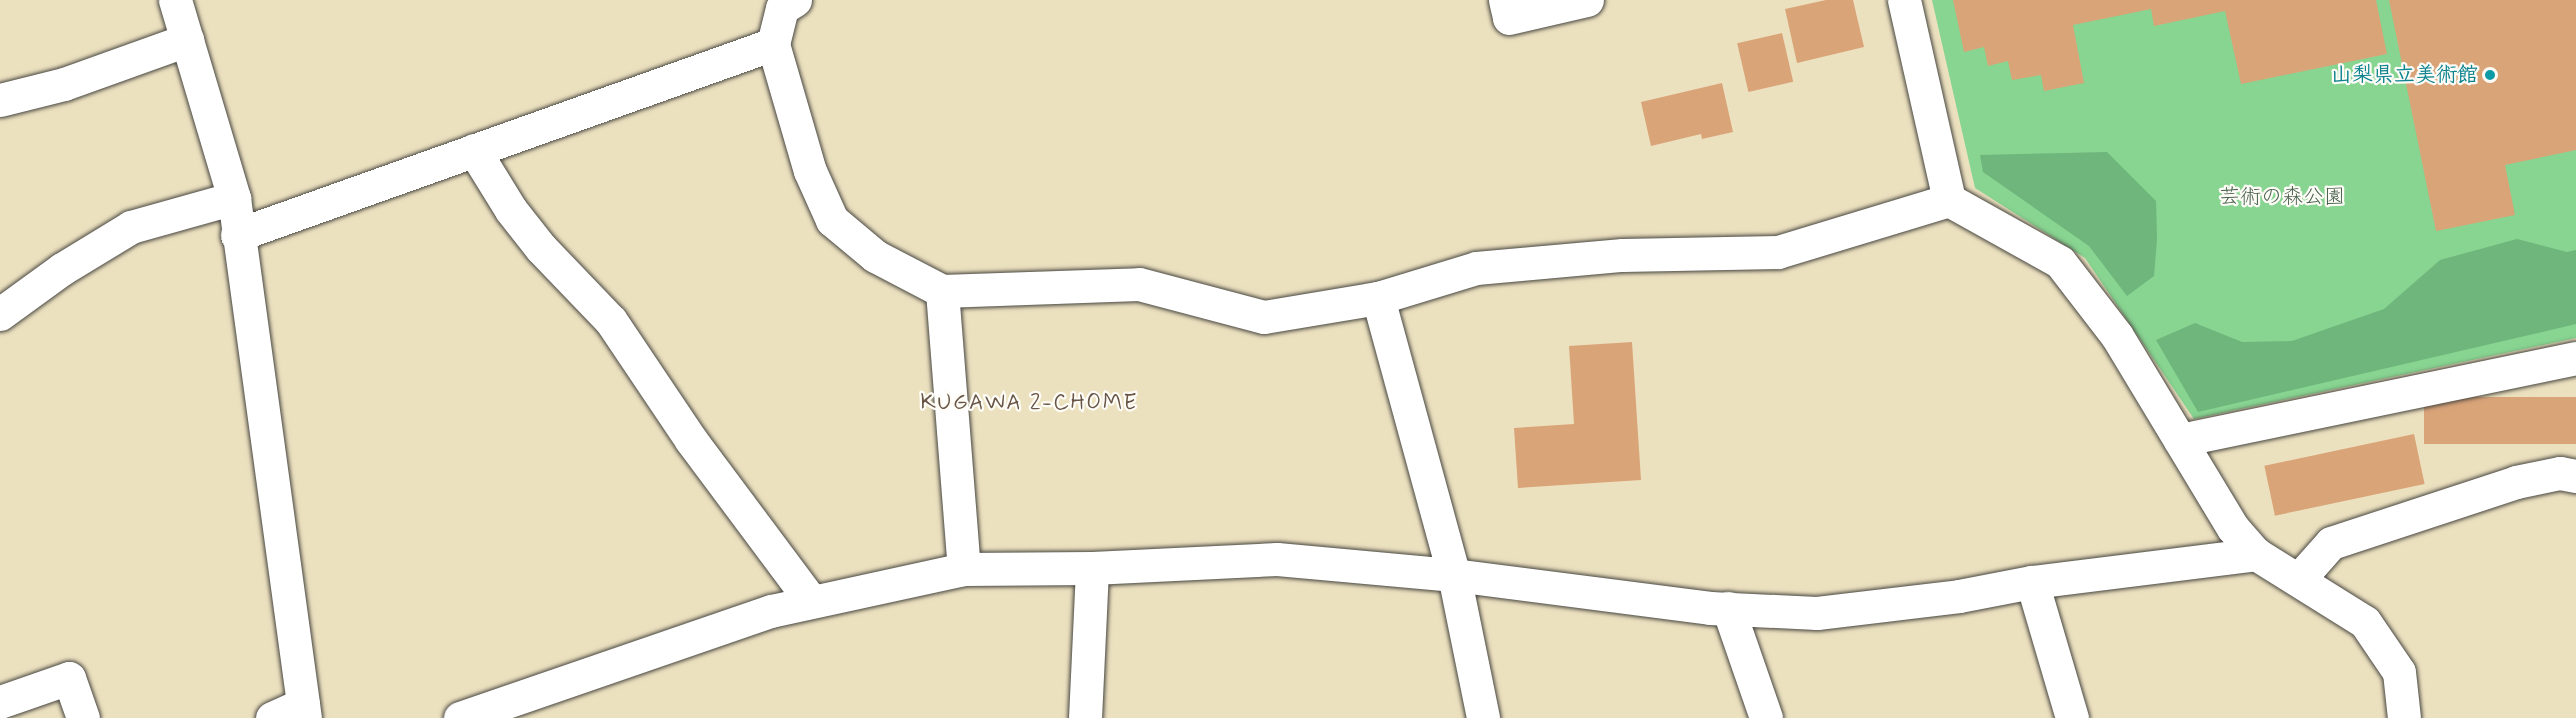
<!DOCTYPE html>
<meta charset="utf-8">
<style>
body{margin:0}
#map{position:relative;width:2576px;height:718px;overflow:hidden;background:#ece1bf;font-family:Mynerve,"Klee One",sans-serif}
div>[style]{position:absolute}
.green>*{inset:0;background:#88d491}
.forest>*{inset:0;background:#6eb67b}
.building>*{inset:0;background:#daa479;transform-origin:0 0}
.roads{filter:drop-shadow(0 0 2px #484641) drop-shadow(0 0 2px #484641)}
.street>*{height:33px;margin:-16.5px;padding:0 16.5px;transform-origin:16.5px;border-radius:16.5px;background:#fff}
.dots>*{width:16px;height:16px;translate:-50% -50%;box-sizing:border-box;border:3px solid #fdfcf7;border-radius:50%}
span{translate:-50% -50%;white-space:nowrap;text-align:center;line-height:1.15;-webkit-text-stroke:4.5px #fdfcf7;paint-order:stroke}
.culture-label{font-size:21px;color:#0d838f;font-weight:700}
.right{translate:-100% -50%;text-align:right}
.park-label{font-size:21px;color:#475e4a}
.neighbourhood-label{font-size:22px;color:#685546;letter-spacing:1.5px}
</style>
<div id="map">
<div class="green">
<div style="clip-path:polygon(1932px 0,2576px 0,2576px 338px,2194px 419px,2085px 258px,1975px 188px)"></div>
</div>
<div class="forest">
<div style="clip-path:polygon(2107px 152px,2156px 201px,2157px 239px,2154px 276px,2127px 296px,2089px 246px,1983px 172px,1980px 155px)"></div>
<div style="clip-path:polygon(2517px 239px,2567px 252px,2576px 250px,2576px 324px,2198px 412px,2156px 340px,2195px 323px,2242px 342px,2292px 341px,2384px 309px,2440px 260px)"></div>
</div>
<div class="building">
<div style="clip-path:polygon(1826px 0,1853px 0,1864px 47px,1797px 63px,1785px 9px)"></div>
<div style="clip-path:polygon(1953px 0,2376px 0,2387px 54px,2241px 84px,2225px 11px,2154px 26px,2151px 9px,2073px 25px,2084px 83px,2044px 91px,2041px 75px,2012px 80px,2008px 61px,1988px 66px,1984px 47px,1964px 52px)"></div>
<div style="clip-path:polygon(2389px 0,2576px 0,2576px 150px,2505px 165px,2515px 215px,2436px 231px)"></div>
<div style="left:1782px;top:33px;width:50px;height:46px;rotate:77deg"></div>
<div style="clip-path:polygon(1722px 83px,1733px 132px,1702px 139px,1701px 134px,1651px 146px,1641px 102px)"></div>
<div style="clip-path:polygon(1632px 342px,1641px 480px,1518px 488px,1514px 428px,1574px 424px,1569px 346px)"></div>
<div style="left:2576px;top:397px;width:47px;height:152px;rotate:90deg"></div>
<div style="left:2414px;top:434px;width:51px;height:153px;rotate:78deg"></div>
</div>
<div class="roads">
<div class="street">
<div style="left:175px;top:0;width:207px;rotate:73.4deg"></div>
<div style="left:234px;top:198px;width:525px;rotate:82.23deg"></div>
<div style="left:795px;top:0;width:15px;rotate:148deg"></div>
<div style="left:782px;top:8px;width:37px;rotate:104deg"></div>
<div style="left:773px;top:44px;width:132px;rotate:73.8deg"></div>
<div style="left:810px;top:171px;width:54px;rotate:65.8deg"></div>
<div style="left:832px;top:220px;width:56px;rotate:39.9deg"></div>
<div style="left:875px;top:256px;width:76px;rotate:27.6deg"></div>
<div style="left:942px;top:291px;width:197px;rotate:-2deg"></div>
<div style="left:1139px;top:284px;width:129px;rotate:14.8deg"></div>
<div style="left:1264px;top:317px;width:116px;rotate:-9.5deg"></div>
<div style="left:1378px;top:298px;width:102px;rotate:-17deg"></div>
<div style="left:1476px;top:268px;width:147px;rotate:-5.1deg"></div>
<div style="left:1622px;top:255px;width:156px;rotate:-1.1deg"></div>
<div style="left:1778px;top:252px;width:179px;rotate:-16.9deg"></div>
<div style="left:1505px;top:0;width:18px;rotate:77deg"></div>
<div style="left:1509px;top:18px;width:80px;rotate:-13deg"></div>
<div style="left:1904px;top:0;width:205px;rotate:77.3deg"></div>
<div style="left:1949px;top:200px;width:127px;rotate:29.2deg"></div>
<div style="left:2060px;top:262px;width:93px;rotate:52.4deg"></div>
<div style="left:2117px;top:336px;width:224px;rotate:58.9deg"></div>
<div style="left:2233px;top:528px;width:35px;rotate:49deg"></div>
<div style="left:2256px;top:554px;width:128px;rotate:32deg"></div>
<div style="left:2365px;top:622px;width:60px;rotate:55.8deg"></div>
<div style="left:2399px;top:672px;width:46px;rotate:83.8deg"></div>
<div style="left:0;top:100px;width:66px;rotate:-14deg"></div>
<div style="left:64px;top:84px;width:131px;rotate:-19.7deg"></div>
<div style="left:474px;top:150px;width:70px;rotate:58.3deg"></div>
<div style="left:511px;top:210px;width:48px;rotate:51.7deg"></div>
<div style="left:541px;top:248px;width:101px;rotate:46.2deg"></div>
<div style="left:611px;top:321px;width:143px;rotate:56.1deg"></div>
<div style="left:691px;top:440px;width:201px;rotate:53.3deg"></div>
<div style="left:237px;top:235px;width:569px;rotate:-19.61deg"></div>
<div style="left:942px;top:291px;width:279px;rotate:85.5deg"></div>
<div style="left:1378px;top:298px;width:287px;rotate:74.7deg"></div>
<div style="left:1454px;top:575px;width:146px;rotate:78.5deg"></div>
<div style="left:0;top:314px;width:77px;rotate:-36deg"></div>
<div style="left:62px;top:269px;width:81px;rotate:-31.3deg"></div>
<div style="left:131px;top:227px;width:107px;rotate:-15.7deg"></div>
<div style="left:2180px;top:440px;width:404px;rotate:-11.7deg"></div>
<div style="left:2299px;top:579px;width:48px;rotate:-48.4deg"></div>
<div style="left:2331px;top:543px;width:195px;rotate:-18.2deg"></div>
<div style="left:2516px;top:482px;width:45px;rotate:-11.6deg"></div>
<div style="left:2560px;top:473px;width:16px;rotate:11deg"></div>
<div style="left:2032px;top:582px;width:142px;rotate:73.6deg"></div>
<div style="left:1728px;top:608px;width:116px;rotate:70.9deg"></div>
<div style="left:0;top:702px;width:73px;rotate:-19.2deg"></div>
<div style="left:69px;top:678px;width:42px;rotate:70.7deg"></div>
<div style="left:272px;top:718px;width:34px;rotate:-24deg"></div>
<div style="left:460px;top:718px;width:329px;rotate:-19deg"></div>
<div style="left:771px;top:611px;width:198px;rotate:-12.3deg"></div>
<div style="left:964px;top:569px;width:128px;rotate:-0.4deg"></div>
<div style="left:1092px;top:568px;width:185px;rotate:-2.8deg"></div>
<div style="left:1277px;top:559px;width:178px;rotate:5.2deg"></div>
<div style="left:1454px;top:575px;width:258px;rotate:7.3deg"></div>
<div style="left:1710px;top:608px;width:107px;rotate:2.7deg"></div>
<div style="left:1817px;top:613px;width:143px;rotate:-6.8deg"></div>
<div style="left:1959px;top:596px;width:74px;rotate:-10.9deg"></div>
<div style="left:2032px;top:582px;width:226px;rotate:-7.1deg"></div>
<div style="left:1085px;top:718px;width:150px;rotate:-87.3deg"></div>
</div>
</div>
<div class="dots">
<div style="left:2490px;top:75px;background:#0f9aa8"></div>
</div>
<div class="culture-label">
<span class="right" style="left:2478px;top:75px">山梨県立美術館</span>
</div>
<div class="park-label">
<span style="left:2282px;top:197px">芸術の森公園</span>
</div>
<div class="neighbourhood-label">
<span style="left:1029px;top:404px">KUGAWA 2-CHOME</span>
</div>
</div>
